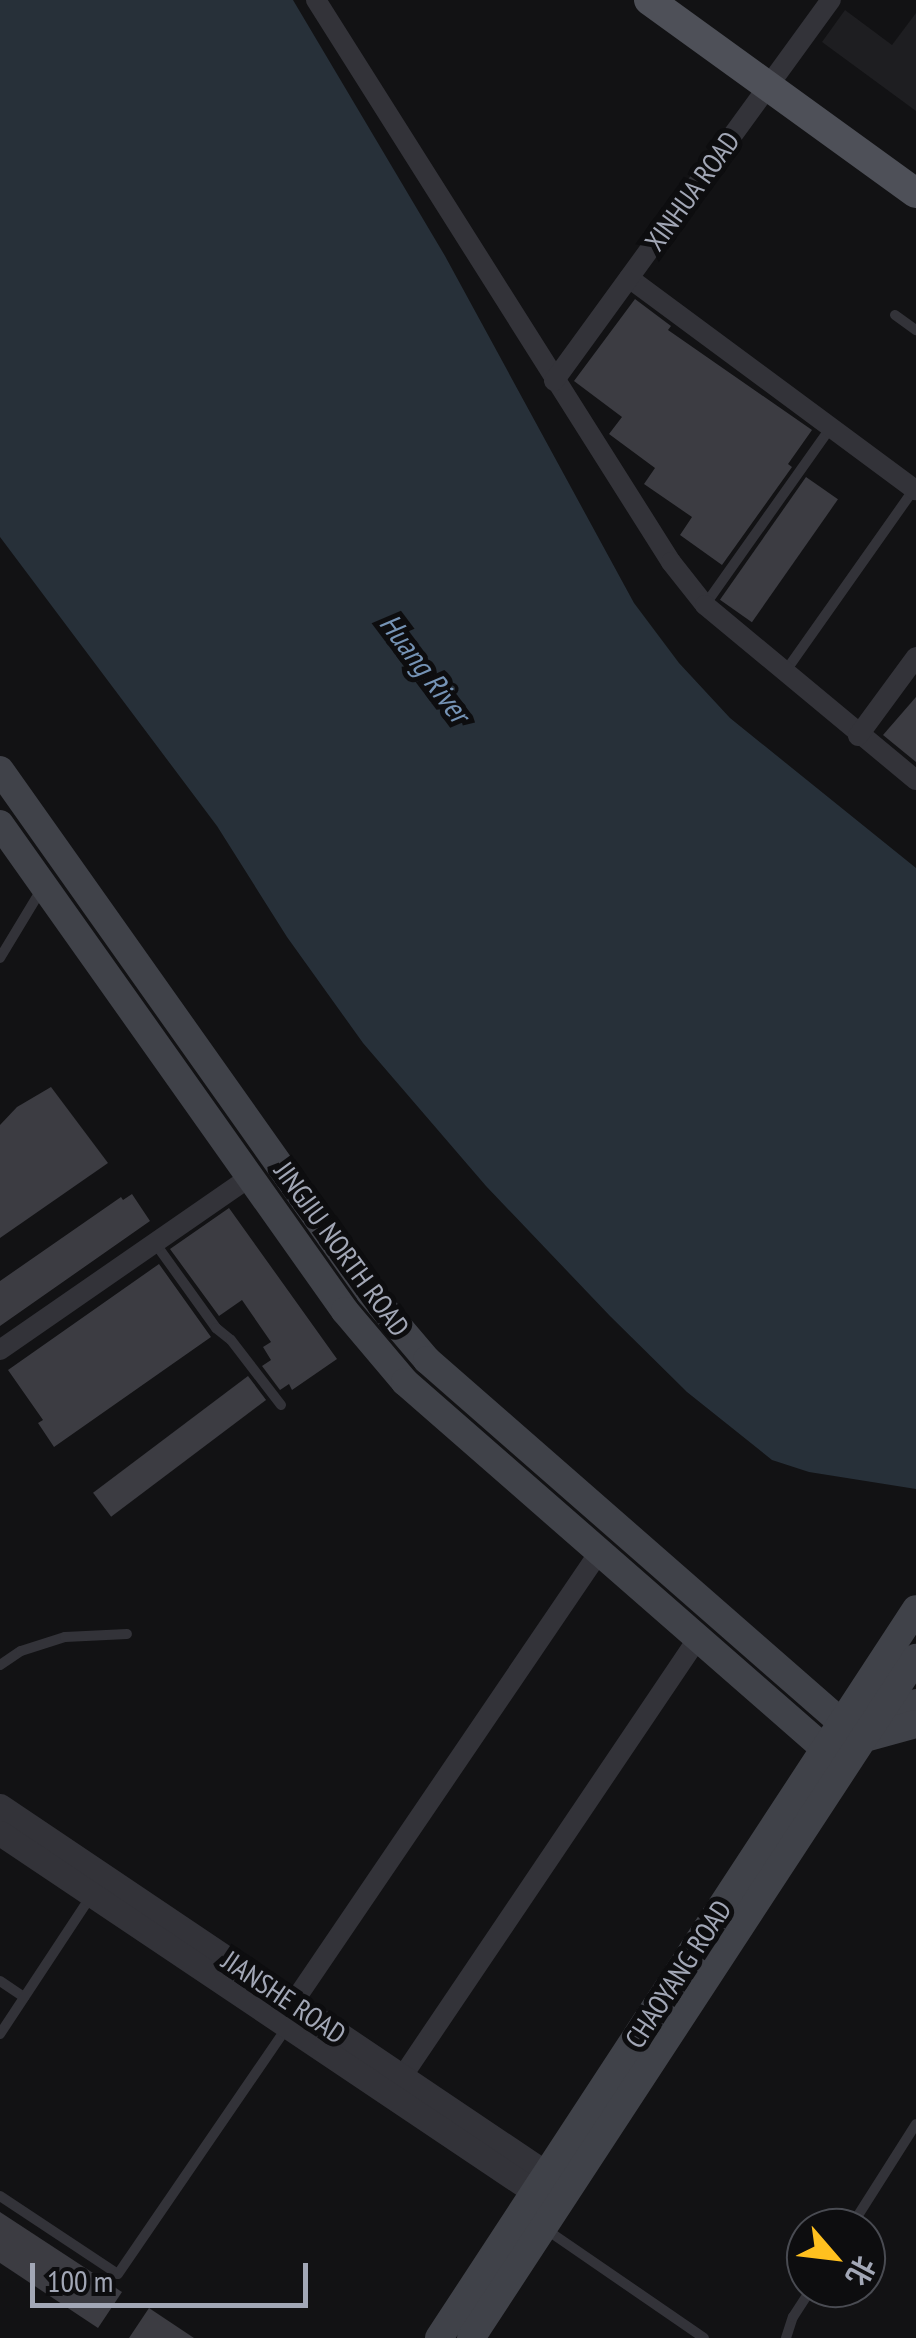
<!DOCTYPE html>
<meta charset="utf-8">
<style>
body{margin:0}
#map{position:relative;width:916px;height:2338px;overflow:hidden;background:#121214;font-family:"PT Sans Narrow","Noto Sans SC",sans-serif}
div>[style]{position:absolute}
.built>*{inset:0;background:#1e1e21}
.water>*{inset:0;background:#273039}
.building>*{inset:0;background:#3c3c42;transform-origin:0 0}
.service>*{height:10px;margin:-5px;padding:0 5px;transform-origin:5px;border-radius:5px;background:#333339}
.minor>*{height:20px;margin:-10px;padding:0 10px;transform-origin:10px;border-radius:10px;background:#333339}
.tertiary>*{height:25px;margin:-12.5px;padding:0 12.5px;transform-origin:12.5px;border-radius:12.5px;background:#333339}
.secondary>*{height:28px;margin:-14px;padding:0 14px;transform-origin:14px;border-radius:14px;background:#404249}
.primary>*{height:30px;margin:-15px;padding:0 15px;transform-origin:15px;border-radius:15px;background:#4e5058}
span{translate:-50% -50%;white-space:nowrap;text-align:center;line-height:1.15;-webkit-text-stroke:10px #0d0d0f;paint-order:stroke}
.street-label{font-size:28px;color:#a2a7b6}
.water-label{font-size:30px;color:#7593b5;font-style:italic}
.north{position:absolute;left:786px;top:2208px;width:100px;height:100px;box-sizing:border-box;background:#0d0d0f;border:2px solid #494b52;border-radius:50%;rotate:118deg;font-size:28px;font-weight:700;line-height:40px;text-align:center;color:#a2a7b6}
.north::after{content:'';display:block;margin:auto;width:35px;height:45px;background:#ffc01f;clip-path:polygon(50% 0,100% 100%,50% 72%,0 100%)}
.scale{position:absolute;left:30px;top:2263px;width:278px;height:45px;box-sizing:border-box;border:5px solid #a2a7b6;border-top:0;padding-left:12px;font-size:30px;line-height:35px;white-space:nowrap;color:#a2a7b6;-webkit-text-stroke:8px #0d0d0f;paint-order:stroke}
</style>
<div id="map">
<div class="built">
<div style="clip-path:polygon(845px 10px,892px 45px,916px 13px,916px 111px,822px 42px)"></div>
</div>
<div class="water">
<div style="clip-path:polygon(0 0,293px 0,445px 256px,634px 603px,679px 663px,730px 718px,916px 868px,916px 1489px,809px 1472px,772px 1460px,687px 1392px,610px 1316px,486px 1186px,363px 1043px,287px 937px,217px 826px,0 537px)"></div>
</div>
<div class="building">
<div style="clip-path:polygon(635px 299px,671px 326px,668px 330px,812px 430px,788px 464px,792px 467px,722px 565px,680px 535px,692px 517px,644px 484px,655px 468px,609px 434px,622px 417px,574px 381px)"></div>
<div style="left:806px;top:477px;width:39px;height:150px;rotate:35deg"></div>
<div style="clip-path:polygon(916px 697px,916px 762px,883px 735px)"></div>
<div style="clip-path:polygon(51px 1087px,108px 1163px,0 1238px,0 1125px,17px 1107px)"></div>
<div style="clip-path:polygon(132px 1194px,150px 1221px,0 1326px,0 1281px,121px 1197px,123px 1200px)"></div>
<div style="clip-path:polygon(229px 1208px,337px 1359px,292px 1390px,289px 1384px,280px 1390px,262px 1366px,271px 1360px,263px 1347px,271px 1342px,242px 1300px,219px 1316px,170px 1249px)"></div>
<div style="clip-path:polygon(159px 1264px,211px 1337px,54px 1447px,38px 1423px,43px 1420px,8px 1370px)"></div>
<div style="left:248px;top:1376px;width:30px;height:194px;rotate:53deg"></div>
<div style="clip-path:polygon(0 2212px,122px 2292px,98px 2328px,0 2263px)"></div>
<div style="clip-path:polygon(149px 2308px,194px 2338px,129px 2338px)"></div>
</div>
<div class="service">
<div style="left:895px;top:315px;width:26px;rotate:36deg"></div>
<div style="left:705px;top:605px;width:218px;rotate:-54.7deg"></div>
<div style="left:785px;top:672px;width:224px;rotate:-54.8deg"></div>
<div style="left:0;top:958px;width:79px;rotate:-58.9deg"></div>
<div style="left:155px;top:1243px;width:105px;rotate:54.3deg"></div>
<div style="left:216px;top:1328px;width:19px;rotate:39deg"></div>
<div style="left:231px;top:1340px;width:82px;rotate:52.4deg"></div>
<div style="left:0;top:1665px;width:25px;rotate:-34deg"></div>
<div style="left:21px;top:1651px;width:46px;rotate:-17.7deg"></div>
<div style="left:65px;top:1637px;width:62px;rotate:-2.8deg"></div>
<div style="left:0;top:1981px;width:29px;rotate:34deg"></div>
<div style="left:0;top:2034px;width:165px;rotate:-56.6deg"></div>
<div style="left:0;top:2196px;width:141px;rotate:33.5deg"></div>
<div style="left:118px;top:2274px;width:299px;rotate:-55.6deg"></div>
<div style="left:544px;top:2228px;width:194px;rotate:34.5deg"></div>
<div style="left:850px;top:2228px;width:123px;rotate:-57.6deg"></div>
<div style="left:786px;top:2338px;width:22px;rotate:-72deg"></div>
<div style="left:793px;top:2317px;width:35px;rotate:-57deg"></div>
</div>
<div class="minor">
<div style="left:316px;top:0;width:665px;rotate:57.72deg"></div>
<div style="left:671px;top:562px;width:55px;rotate:51.7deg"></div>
<div style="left:705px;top:605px;width:274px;rotate:39.7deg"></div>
<div style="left:629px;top:278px;width:357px;rotate:36.5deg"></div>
<div style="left:554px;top:381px;width:471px;rotate:-54deg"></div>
<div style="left:858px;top:736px;width:98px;rotate:-53.7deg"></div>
<div style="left:0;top:1350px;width:305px;rotate:-34.7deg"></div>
<div style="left:293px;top:2003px;width:546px;rotate:-55.82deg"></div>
<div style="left:402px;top:2077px;width:529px;rotate:-56.01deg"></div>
</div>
<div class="tertiary">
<div style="left:0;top:1806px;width:675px;rotate:33.95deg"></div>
<div style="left:0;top:1833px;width:660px;rotate:33.88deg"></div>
</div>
<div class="secondary">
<div style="left:0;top:770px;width:641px;rotate:54.72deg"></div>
<div style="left:370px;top:1293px;width:88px;rotate:49.6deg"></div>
<div style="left:427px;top:1360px;width:551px;rotate:41.18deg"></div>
<div style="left:842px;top:1723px;width:77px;rotate:-15.1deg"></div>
<div style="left:0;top:824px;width:597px;rotate:54.69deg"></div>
<div style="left:345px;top:1311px;width:93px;rotate:49.8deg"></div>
<div style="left:405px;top:1382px;width:558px;rotate:41.15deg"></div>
<div style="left:825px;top:1749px;width:94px;rotate:-15.4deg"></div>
<div style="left:439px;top:2338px;width:871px;rotate:-56.8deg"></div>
<div style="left:471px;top:2338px;width:813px;rotate:-56.8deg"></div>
</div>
<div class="primary">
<div style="left:649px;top:0;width:329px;rotate:35.9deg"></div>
</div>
<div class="street-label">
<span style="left:692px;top:191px;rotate:-54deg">XINHUA ROAD</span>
<span style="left:342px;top:1249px;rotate:54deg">JINGJIU NORTH ROAD</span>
<span style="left:678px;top:1974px;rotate:-57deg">CHAOYANG ROAD</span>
<span style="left:284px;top:1997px;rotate:34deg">JIANSHE ROAD</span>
</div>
<div class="water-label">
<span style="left:425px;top:668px;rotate:53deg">Huang River</span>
</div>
<div class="north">北</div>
<div class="scale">100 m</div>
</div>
